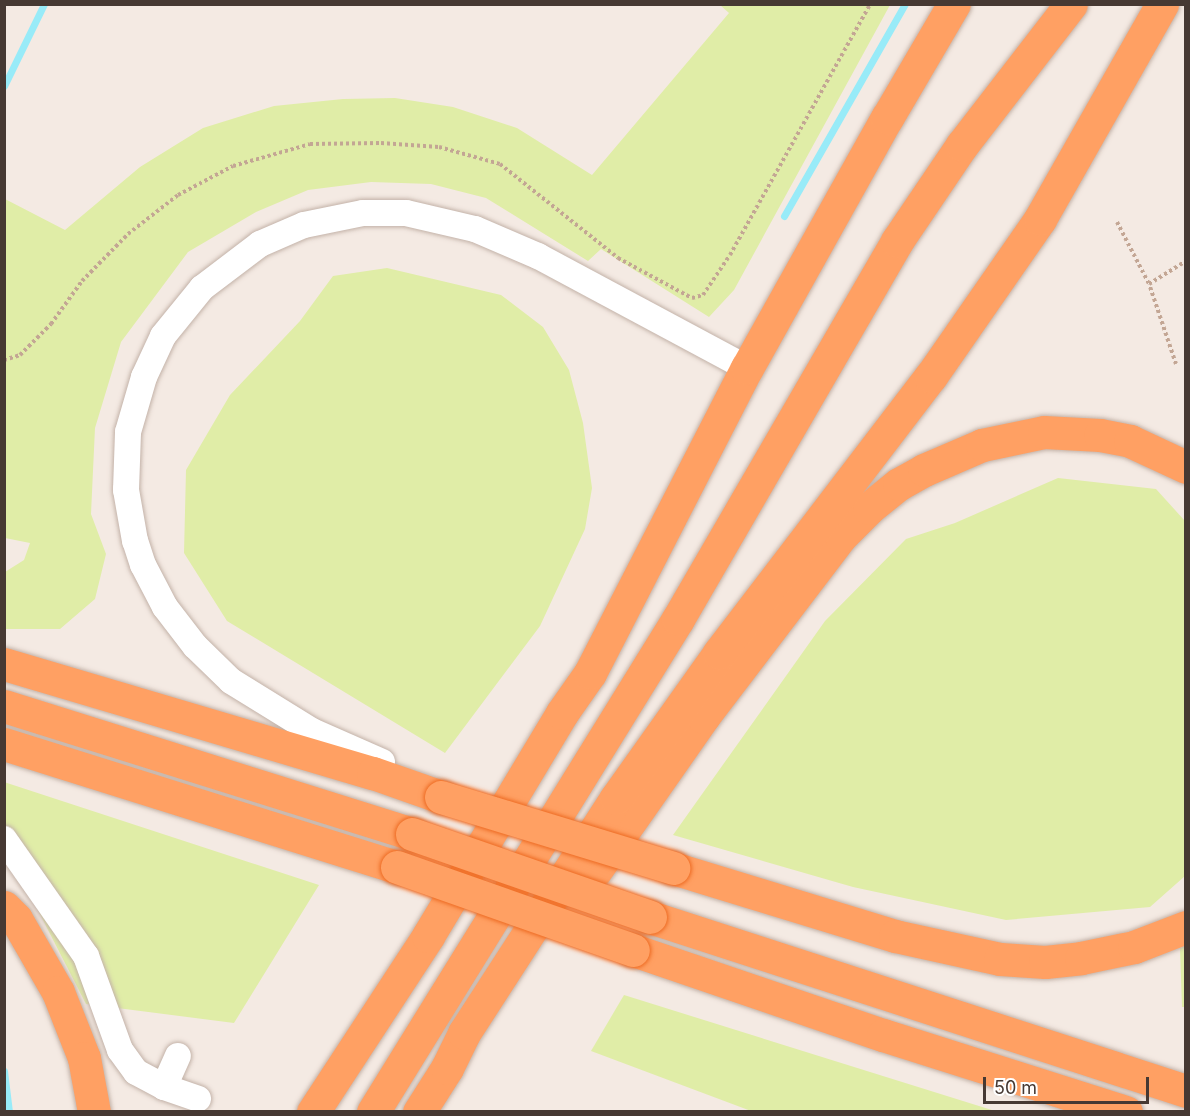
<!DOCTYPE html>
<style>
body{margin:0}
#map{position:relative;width:1190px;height:1116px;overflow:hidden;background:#f4eae3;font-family:Inter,sans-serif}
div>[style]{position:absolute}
.green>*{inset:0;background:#e0eda7}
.stream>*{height:7px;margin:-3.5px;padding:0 3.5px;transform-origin:3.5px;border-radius:3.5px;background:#98ebf8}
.path>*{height:4px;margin-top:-2px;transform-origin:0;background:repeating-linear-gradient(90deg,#c3a694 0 3px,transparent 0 6px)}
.roads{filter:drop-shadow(0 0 2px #c3b2a8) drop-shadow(0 0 2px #c3b2a8)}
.minor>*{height:26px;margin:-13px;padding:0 13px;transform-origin:13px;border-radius:13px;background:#fff}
.highway>*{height:33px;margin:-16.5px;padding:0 16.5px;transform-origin:16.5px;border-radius:16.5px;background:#ffa063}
.bridges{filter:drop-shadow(0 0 2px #ee6b23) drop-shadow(0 0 2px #ee6b23)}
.highway-bridge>*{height:33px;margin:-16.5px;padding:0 16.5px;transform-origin:16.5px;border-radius:16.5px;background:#ffa063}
span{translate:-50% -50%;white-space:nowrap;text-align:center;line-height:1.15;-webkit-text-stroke:4.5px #fff;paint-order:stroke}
.frame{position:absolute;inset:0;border:6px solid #463933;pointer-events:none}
.scale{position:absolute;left:983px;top:1077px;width:166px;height:27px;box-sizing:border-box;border:3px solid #463933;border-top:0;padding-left:8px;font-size:18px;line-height:21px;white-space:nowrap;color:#463933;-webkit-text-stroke:4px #fff;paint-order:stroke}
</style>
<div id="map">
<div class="green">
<div style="clip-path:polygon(720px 5px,890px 5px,734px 290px,709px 317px,601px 249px,588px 261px,486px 198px,431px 184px,371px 182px,308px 190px,256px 212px,188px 252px,121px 342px,95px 428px,91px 514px,106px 554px,95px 599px,60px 629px,5px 629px,5px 572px,24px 560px,30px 543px,5px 538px,5px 199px,65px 230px,140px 167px,203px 128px,274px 106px,343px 99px,395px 98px,453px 107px,517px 128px,592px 175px,729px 13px)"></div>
<div style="clip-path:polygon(387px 268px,501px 295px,543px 327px,569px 370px,583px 423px,592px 488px,585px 529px,540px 626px,445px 753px,227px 621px,184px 553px,186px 470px,230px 395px,300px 321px,333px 276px)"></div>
<div style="clip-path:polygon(1058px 478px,1156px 489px,1185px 521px,1185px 876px,1150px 907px,1006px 920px,853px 887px,673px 835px,825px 621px,906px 539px,955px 523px)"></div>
<div style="clip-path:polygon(4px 782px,319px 885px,234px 1023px,86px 1004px,25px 885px,5px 855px)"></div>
<div style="clip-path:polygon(1185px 946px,1185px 1007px,1182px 1007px,1180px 948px)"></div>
<div style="clip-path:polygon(624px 995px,995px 1111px,751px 1111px,591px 1051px)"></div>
</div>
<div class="stream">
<div style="left:4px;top:86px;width:91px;rotate:-64deg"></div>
<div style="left:784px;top:216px;width:244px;rotate:-60.3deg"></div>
<div style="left:4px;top:1071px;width:41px;rotate:83deg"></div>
</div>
<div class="path">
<div style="left:1117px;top:222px;width:70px;rotate:62.7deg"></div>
<div style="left:4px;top:360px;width:17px;rotate:-17deg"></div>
<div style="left:20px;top:355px;width:44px;rotate:-45deg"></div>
<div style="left:51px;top:324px;width:53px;rotate:-54.2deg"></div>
<div style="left:82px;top:281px;width:66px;rotate:-45.6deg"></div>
<div style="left:128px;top:234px;width:63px;rotate:-38deg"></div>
<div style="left:178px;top:195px;width:62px;rotate:-27.8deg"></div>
<div style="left:233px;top:166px;width:80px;rotate:-15.9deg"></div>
<div style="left:310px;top:144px;width:71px;rotate:-0.8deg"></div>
<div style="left:381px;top:143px;width:58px;rotate:3.9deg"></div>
<div style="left:439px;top:147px;width:63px;rotate:15.6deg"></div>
<div style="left:500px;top:164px;width:151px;rotate:38.5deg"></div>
<div style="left:618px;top:258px;width:84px;rotate:28.4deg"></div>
<div style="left:692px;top:298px;width:11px;rotate:-15deg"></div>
<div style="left:703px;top:295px;width:48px;rotate:-56deg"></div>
<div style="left:730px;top:255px;width:287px;rotate:-60.8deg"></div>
<div style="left:1176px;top:364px;width:84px;rotate:-108.6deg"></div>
<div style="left:1149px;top:284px;width:44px;rotate:-31.9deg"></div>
</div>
<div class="roads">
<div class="minor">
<div style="left:382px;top:762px;width:77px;rotate:-156.1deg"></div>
<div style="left:312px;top:731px;width:95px;rotate:-148.3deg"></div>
<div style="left:231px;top:681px;width:50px;rotate:-135.8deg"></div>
<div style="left:195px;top:646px;width:49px;rotate:-127.6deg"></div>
<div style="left:165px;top:607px;width:47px;rotate:-117.6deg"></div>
<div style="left:143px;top:565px;width:25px;rotate:-108deg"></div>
<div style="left:135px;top:541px;width:52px;rotate:-100deg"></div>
<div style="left:126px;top:490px;width:58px;rotate:-88deg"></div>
<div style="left:128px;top:432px;width:57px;rotate:-73.8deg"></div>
<div style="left:144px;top:377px;width:45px;rotate:-65.1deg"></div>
<div style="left:163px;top:336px;width:62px;rotate:-50.9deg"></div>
<div style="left:202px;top:288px;width:73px;rotate:-37.2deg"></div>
<div style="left:260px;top:244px;width:48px;rotate:-23.4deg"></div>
<div style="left:304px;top:225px;width:60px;rotate:-11.5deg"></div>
<div style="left:363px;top:213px;width:43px"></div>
<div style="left:406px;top:213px;width:71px;rotate:13.1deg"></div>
<div style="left:475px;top:229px;width:69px;rotate:23.2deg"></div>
<div style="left:538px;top:256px;width:237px;rotate:28.2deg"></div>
<div style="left:4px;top:839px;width:143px;rotate:55deg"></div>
<div style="left:86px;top:956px;width:100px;rotate:70.1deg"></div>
<div style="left:120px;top:1050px;width:27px;rotate:54deg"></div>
<div style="left:136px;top:1072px;width:32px;rotate:28deg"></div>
<div style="left:164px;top:1087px;width:36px;rotate:19deg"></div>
<div style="left:164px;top:1087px;width:34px;rotate:-66deg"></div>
</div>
<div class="highway">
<div style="left:4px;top:664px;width:385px;rotate:16.5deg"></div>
<div style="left:373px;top:773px;width:72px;rotate:19.4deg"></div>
<div style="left:4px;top:706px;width:428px;rotate:17.4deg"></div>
<div style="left:4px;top:744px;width:412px;rotate:17.4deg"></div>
<div style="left:673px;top:868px;width:232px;rotate:17deg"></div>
<div style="left:895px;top:936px;width:107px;rotate:12.4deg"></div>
<div style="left:1000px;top:959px;width:45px;rotate:3.8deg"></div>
<div style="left:1045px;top:962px;width:36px;rotate:-6deg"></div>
<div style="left:1081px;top:958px;width:54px;rotate:-11.7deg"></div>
<div style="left:1134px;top:947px;width:56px;rotate:-21deg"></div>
<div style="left:596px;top:870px;width:187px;rotate:-55deg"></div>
<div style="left:703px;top:717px;width:228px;rotate:-52.7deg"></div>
<div style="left:841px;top:536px;width:40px;rotate:-45deg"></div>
<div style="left:869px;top:508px;width:38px;rotate:-39deg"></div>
<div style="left:899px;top:484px;width:29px;rotate:-29deg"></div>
<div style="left:924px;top:470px;width:63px;rotate:-23.3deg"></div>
<div style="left:982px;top:445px;width:63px;rotate:-11.8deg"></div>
<div style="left:1044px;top:432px;width:56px;rotate:3.1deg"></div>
<div style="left:1100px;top:435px;width:31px;rotate:11deg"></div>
<div style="left:1130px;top:441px;width:62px;rotate:24.9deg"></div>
<div style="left:4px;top:907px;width:17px;rotate:45deg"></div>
<div style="left:16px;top:919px;width:84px;rotate:60.1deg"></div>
<div style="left:58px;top:992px;width:71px;rotate:68.5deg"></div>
<div style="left:84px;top:1058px;width:55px;rotate:79.5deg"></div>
<div style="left:650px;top:917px;width:564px;rotate:17.98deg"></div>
<div style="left:633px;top:950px;width:264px;rotate:18.8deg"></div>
<div style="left:883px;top:1035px;width:255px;rotate:17.6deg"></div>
<div style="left:313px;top:1112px;width:210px;rotate:-56.8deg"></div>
<div style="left:428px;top:936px;width:260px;rotate:-59deg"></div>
<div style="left:562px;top:713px;width:49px;rotate:-55deg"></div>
<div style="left:590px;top:673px;width:343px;rotate:-62.8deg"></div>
<div style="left:747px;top:368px;width:287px;rotate:-60.8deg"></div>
<div style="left:887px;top:118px;width:132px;rotate:-59.6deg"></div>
<div style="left:373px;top:1112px;width:580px;rotate:-58.26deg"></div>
<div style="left:678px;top:619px;width:437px;rotate:-59.9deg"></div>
<div style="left:897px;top:241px;width:116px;rotate:-55.9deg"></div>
<div style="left:962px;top:145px;width:178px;rotate:-52.3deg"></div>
<div style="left:419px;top:1112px;width:52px;rotate:-57.5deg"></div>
<div style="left:447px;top:1068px;width:39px;rotate:-64deg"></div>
<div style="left:464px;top:1033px;width:280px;rotate:-57.1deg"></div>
<div style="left:616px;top:798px;width:178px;rotate:-54.6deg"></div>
<div style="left:719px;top:653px;width:349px;rotate:-52.6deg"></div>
<div style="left:931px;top:376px;width:191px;rotate:-55.2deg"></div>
<div style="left:1040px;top:219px;width:247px;rotate:-60.4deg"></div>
</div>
</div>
<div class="bridges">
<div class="highway-bridge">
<div style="left:441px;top:797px;width:243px;rotate:17deg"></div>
<div style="left:412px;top:834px;width:252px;rotate:19.2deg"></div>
<div style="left:397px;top:867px;width:250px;rotate:19.4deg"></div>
</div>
</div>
<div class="frame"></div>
<div class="scale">50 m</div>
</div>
